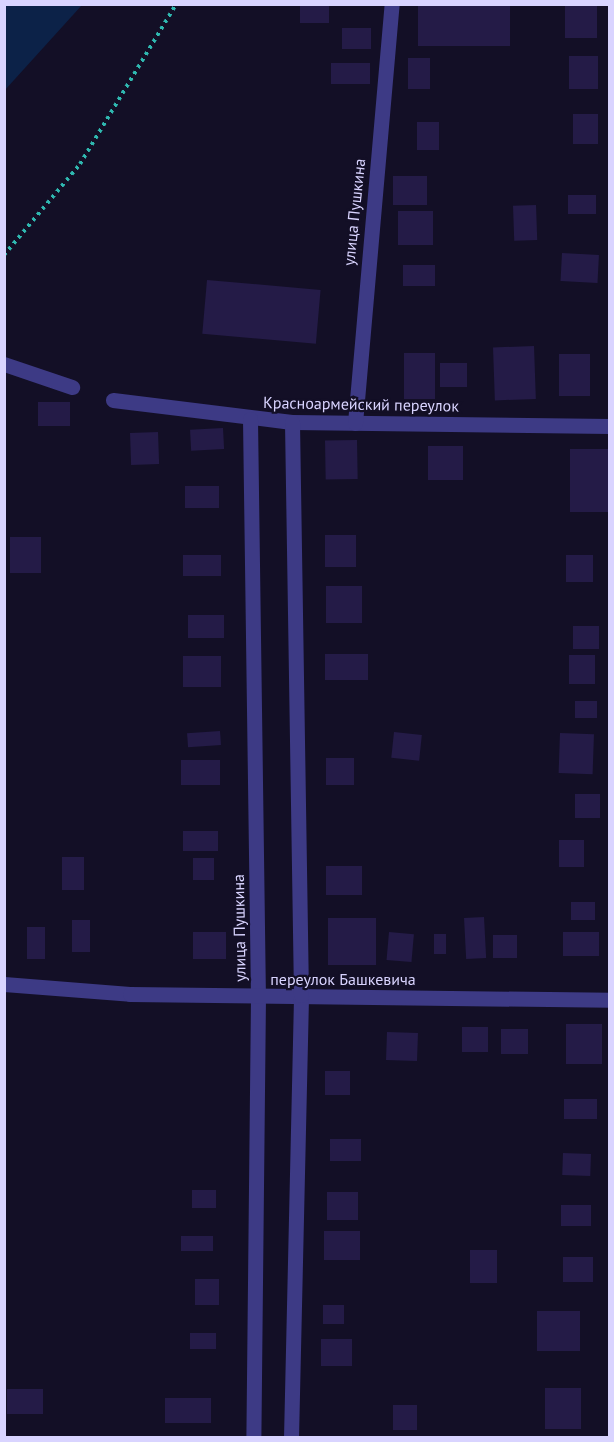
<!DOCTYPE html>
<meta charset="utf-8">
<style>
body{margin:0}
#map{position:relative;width:614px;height:1442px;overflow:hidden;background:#130f26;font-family:"PT Sans",sans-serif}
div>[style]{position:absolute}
.water>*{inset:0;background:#0c2248}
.building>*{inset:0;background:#241b47;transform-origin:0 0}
.path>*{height:4px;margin-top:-2px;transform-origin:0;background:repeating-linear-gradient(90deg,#2fb8b0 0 3px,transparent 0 7.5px)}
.street>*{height:15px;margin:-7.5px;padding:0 7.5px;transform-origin:7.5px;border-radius:7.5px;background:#3d3a85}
span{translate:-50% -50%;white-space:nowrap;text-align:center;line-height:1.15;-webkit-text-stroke:4.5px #130f26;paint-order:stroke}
.street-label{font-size:16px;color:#d9d4ff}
.frame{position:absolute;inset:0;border:6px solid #d9d4ff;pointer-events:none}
</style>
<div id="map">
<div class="water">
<div style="clip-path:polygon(5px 4px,82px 5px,5px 90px,4px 5px)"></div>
</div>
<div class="building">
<div style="left:300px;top:4px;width:29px;height:19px"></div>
<div style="left:418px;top:4px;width:92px;height:42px"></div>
<div style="left:565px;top:4px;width:32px;height:34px"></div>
<div style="left:342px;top:28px;width:29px;height:21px"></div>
<div style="left:569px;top:56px;width:29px;height:33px"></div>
<div style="left:408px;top:58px;width:22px;height:31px"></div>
<div style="left:370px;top:63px;width:21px;height:39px;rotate:90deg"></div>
<div style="left:573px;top:114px;width:25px;height:30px"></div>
<div style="left:417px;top:122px;width:22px;height:28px"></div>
<div style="left:393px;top:176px;width:34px;height:29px"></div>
<div style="left:568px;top:195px;width:28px;height:19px"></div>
<div style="left:536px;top:205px;width:35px;height:23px;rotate:88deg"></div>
<div style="left:398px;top:211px;width:35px;height:34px"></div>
<div style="left:562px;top:253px;width:37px;height:28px;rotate:3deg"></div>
<div style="left:403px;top:265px;width:32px;height:21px"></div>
<div style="left:207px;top:280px;width:114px;height:54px;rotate:5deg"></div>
<div style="left:534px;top:346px;width:53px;height:41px;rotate:88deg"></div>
<div style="left:404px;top:353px;width:31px;height:46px"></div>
<div style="left:559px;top:354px;width:31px;height:42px"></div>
<div style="left:467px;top:363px;width:24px;height:27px;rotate:90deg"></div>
<div style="left:38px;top:402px;width:32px;height:24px"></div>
<div style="left:223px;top:428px;width:21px;height:33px;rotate:87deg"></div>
<div style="left:158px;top:432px;width:32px;height:28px;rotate:88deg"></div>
<div style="left:357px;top:440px;width:39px;height:32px;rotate:89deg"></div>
<div style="left:428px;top:446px;width:35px;height:34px"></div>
<div style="left:610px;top:449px;width:63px;height:40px;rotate:90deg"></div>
<div style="left:185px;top:486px;width:34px;height:22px"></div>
<div style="left:356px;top:535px;width:32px;height:31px;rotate:90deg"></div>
<div style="left:10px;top:537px;width:31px;height:36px"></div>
<div style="left:221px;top:555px;width:21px;height:38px;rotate:90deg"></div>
<div style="left:566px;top:555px;width:27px;height:27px"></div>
<div style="left:326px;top:586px;width:36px;height:37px"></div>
<div style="left:224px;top:615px;width:23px;height:36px;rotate:90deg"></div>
<div style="left:573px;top:626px;width:26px;height:23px"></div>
<div style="left:368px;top:654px;width:26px;height:43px;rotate:90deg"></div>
<div style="left:569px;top:655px;width:26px;height:29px"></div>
<div style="left:221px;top:656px;width:31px;height:38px;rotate:90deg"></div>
<div style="left:597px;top:701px;width:17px;height:22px;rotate:90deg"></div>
<div style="left:220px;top:731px;width:14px;height:33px;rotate:86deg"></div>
<div style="left:394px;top:732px;width:28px;height:26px;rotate:6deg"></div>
<div style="left:560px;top:733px;width:34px;height:40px;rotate:2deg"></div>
<div style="left:326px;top:758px;width:28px;height:27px"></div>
<div style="left:181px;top:760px;width:39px;height:25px"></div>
<div style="left:600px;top:794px;width:24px;height:25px;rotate:90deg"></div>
<div style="left:218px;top:831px;width:20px;height:35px;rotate:90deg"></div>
<div style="left:559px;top:840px;width:25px;height:27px"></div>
<div style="left:62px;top:857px;width:22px;height:33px"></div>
<div style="left:193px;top:858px;width:21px;height:22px"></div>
<div style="left:362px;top:866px;width:29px;height:36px;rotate:90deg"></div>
<div style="left:571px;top:902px;width:24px;height:18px"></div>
<div style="left:484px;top:917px;width:41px;height:20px;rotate:87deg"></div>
<div style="left:376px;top:918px;width:47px;height:48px;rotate:90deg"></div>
<div style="left:72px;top:920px;width:18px;height:32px"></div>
<div style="left:27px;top:927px;width:18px;height:32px"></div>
<div style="left:226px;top:932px;width:27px;height:33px;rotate:90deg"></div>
<div style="left:389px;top:932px;width:25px;height:28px;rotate:5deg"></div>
<div style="left:599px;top:932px;width:24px;height:36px;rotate:90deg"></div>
<div style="left:434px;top:934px;width:12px;height:20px"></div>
<div style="left:493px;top:935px;width:24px;height:23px"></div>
<div style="left:602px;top:1024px;width:40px;height:36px;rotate:90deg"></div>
<div style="left:462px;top:1027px;width:26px;height:25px"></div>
<div style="left:501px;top:1029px;width:27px;height:25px"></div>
<div style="left:387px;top:1032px;width:31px;height:28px;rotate:2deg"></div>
<div style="left:325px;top:1071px;width:25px;height:24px"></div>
<div style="left:564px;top:1099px;width:33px;height:20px"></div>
<div style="left:330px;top:1139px;width:31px;height:22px"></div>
<div style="left:563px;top:1153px;width:28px;height:22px;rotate:2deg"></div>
<div style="left:192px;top:1190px;width:24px;height:18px"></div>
<div style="left:327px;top:1192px;width:31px;height:28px"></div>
<div style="left:561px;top:1205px;width:30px;height:21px"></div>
<div style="left:324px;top:1231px;width:36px;height:29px"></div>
<div style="left:213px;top:1236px;width:15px;height:32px;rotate:90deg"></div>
<div style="left:470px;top:1250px;width:27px;height:33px"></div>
<div style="left:563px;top:1257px;width:30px;height:25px"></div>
<div style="left:195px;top:1279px;width:24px;height:26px"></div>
<div style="left:323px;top:1305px;width:21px;height:19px"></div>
<div style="left:537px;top:1311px;width:43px;height:40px"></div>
<div style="left:190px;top:1333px;width:26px;height:16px"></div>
<div style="left:321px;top:1339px;width:31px;height:27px"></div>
<div style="left:545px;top:1388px;width:36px;height:41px"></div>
<div style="left:7px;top:1389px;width:36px;height:25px"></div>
<div style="left:211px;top:1398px;width:25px;height:46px;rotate:90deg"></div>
<div style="left:393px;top:1405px;width:24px;height:25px"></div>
</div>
<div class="path">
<div style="left:4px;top:255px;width:119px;rotate:-50.1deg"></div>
<div style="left:80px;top:164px;width:187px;rotate:-59deg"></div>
</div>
<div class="street">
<div style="left:4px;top:364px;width:72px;rotate:18.7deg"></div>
<div style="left:113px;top:400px;width:180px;rotate:7deg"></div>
<div style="left:292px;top:422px;width:318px;rotate:0.7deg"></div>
<div style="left:250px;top:419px;width:577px;rotate:89.21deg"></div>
<div style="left:258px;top:996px;width:442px;rotate:90.6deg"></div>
<div style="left:355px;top:423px;width:421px;rotate:-85deg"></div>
<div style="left:4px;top:984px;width:126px;rotate:4.5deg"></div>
<div style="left:130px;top:994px;width:480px;rotate:0.7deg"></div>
<div style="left:291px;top:1438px;width:443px;rotate:-88.7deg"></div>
<div style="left:301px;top:995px;width:573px;rotate:-90.9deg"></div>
</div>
<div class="street-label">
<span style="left:354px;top:212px;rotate:-84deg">улица Пушкина</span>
<span style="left:361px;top:404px;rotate:1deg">Красноармейский переулок</span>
<span style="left:239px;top:928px;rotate:-91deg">улица Пушкина</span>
<span style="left:343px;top:979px">переулок Башкевича</span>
</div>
<div class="frame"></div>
</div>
